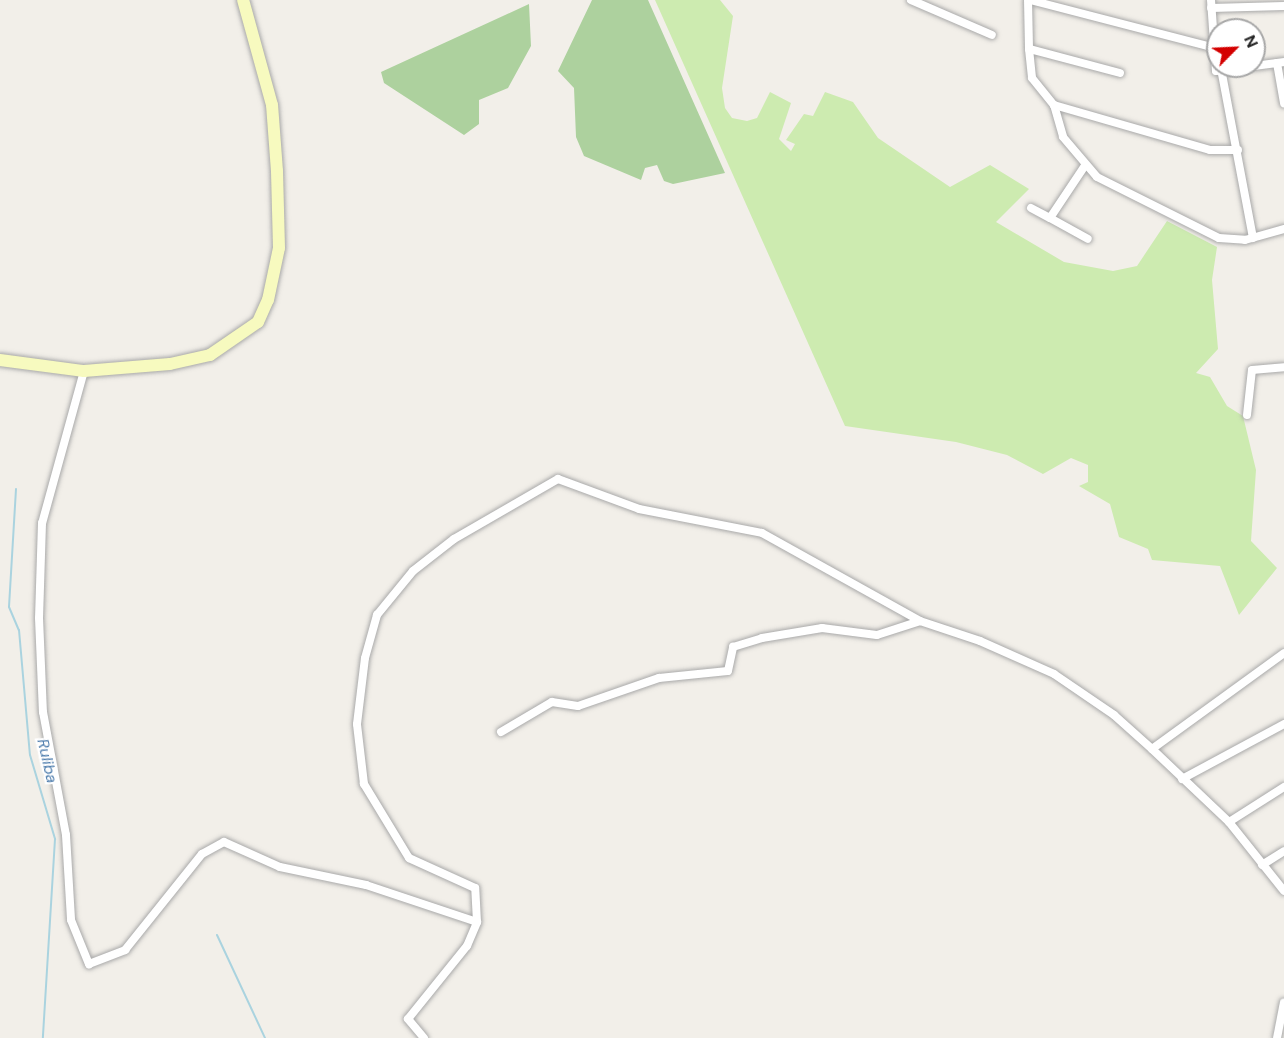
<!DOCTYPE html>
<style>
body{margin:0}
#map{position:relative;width:1284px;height:1038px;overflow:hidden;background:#f2efe9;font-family:"DM Sans",sans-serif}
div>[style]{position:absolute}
.grass>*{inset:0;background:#cdebb0}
.forest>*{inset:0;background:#add19e}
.stream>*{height:2px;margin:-1px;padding:0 1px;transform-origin:1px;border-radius:1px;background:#aad3df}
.roads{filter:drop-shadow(0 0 2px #a9a9a9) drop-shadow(0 0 2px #a9a9a9)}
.minor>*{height:8px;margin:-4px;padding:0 4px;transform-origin:4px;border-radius:4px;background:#fff}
.secondary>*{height:12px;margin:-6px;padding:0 6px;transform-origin:6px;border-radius:6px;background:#f7fabf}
span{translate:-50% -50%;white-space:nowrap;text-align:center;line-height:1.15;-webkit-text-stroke:4.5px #fff;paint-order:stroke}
.water-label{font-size:16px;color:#4a7aab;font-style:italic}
.north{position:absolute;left:1206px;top:18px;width:60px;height:60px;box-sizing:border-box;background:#fff;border:2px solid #a7a7a7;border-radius:50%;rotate:66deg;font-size:16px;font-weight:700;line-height:24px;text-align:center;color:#222}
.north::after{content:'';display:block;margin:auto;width:21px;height:27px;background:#d40000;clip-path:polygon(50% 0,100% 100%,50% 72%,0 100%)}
</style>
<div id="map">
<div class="grass">
<div style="clip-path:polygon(655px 0,720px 0,733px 16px,722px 88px,725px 108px,732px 118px,747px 121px,757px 118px,770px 92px,791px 103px,779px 139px,791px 151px,795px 144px,786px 140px,804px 114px,813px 116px,825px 92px,853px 102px,878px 138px,950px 187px,990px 165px,1029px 189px,996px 222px,1064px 262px,1113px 271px,1137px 266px,1167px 221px,1217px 247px,1212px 280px,1218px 349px,1196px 373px,1210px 377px,1227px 406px,1243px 416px,1256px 470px,1251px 541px,1277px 568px,1239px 615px,1220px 566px,1152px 560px,1148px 549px,1119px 537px,1110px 504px,1079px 486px,1088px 482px,1088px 465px,1071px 458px,1043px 474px,1007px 455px,956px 442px,845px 426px)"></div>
</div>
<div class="forest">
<div style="clip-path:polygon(592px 0,648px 0,725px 173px,673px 184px,664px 181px,657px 165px,645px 168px,641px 180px,584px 156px,576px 137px,574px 88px,558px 71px)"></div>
<div style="clip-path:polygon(529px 4px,531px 46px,508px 88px,479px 100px,479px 124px,464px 135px,384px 83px,381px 72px)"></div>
</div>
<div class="stream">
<div style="left:16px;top:489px;width:118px;rotate:93.4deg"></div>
<div style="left:9px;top:607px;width:25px;rotate:67deg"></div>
<div style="left:19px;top:630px;width:125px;rotate:85deg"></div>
<div style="left:30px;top:755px;width:88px;rotate:73.4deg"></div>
<div style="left:55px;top:839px;width:199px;rotate:93.5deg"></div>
<div style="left:217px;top:935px;width:114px;rotate:65deg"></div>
</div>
<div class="roads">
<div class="minor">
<div style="left:911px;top:0;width:88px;rotate:23.4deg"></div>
<div style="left:1028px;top:0;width:49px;rotate:88.8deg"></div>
<div style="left:1030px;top:0;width:188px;rotate:14.5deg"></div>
<div style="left:1211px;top:0;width:71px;rotate:86deg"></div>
<div style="left:1216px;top:71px;width:69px;rotate:-7.5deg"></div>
<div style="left:1211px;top:8px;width:73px;rotate:-1.6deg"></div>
<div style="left:1277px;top:63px;width:41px;rotate:80.1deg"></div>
<div style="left:1120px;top:73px;width:94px;rotate:-165.2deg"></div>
<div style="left:1029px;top:49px;width:29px;rotate:84deg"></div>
<div style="left:1032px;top:78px;width:35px;rotate:51deg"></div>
<div style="left:1054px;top:105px;width:162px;rotate:16.1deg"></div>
<div style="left:1210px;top:150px;width:28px"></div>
<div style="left:1222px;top:74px;width:167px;rotate:79.3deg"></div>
<div style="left:1054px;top:105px;width:33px;rotate:74deg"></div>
<div style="left:1063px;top:137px;width:52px;rotate:49.6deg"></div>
<div style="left:1097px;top:177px;width:136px;rotate:26.6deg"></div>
<div style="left:1219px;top:238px;width:26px;rotate:4deg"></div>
<div style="left:1245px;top:240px;width:41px;rotate:-15.8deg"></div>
<div style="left:1084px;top:167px;width:61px;rotate:123.7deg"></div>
<div style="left:1050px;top:218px;width:43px;rotate:28.9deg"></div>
<div style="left:1031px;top:208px;width:21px;rotate:28deg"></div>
<div style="left:84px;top:371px;width:158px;rotate:105.4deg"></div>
<div style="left:42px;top:523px;width:95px;rotate:91.8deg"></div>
<div style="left:39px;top:618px;width:94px;rotate:87.6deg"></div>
<div style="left:43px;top:712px;width:125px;rotate:79.4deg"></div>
<div style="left:66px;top:835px;width:85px;rotate:86.6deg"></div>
<div style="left:71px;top:920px;width:48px;rotate:67.8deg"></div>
<div style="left:89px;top:964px;width:39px;rotate:-21deg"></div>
<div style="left:125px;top:950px;width:123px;rotate:-51.3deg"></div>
<div style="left:202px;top:854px;width:25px;rotate:-29deg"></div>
<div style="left:224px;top:842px;width:61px;rotate:24.1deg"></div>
<div style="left:280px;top:867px;width:88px;rotate:11.8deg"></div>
<div style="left:366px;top:885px;width:117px;rotate:18.4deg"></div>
<div style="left:477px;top:922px;width:34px;rotate:-93deg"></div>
<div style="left:475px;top:888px;width:72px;rotate:-155.6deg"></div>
<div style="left:409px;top:858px;width:87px;rotate:-121.3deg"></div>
<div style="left:364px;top:784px;width:60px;rotate:-96.7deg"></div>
<div style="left:357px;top:724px;width:66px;rotate:-83.1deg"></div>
<div style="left:365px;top:658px;width:45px;rotate:-74.4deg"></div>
<div style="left:377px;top:615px;width:57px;rotate:-50.7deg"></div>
<div style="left:413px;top:571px;width:52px;rotate:-38deg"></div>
<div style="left:454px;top:539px;width:120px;rotate:-30deg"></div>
<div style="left:558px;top:479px;width:86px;rotate:20.3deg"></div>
<div style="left:639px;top:509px;width:125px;rotate:11deg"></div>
<div style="left:762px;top:533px;width:181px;rotate:29.1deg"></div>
<div style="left:920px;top:621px;width:63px;rotate:18.4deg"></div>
<div style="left:980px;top:641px;width:81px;rotate:24deg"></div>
<div style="left:1054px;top:674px;width:73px;rotate:34.3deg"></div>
<div style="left:1114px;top:715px;width:51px;rotate:41.8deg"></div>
<div style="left:1152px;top:749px;width:163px;rotate:-36deg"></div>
<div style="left:1247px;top:415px;width:45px;rotate:-83.7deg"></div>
<div style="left:1252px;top:370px;width:32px;rotate:-5deg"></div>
<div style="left:501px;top:732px;width:59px;rotate:-30.5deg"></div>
<div style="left:552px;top:702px;width:26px;rotate:9deg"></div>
<div style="left:578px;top:706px;width:86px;rotate:-19.1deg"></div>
<div style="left:659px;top:678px;width:69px;rotate:-5.8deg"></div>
<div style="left:728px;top:671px;width:25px;rotate:-78deg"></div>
<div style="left:733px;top:647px;width:30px;rotate:-17deg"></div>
<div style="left:762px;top:638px;width:61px;rotate:-9.5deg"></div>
<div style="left:822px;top:628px;width:55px;rotate:7.3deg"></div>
<div style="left:877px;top:635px;width:45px;rotate:-18deg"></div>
<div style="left:1152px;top:749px;width:106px;rotate:43.5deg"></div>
<div style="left:1229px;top:822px;width:88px;rotate:51.4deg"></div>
<div style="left:1182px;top:779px;width:116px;rotate:-28.3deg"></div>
<div style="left:1229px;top:822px;width:65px;rotate:-32.5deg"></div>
<div style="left:1262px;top:865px;width:26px;rotate:-32deg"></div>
<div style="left:424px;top:1038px;width:25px;rotate:-130deg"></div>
<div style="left:408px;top:1019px;width:94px;rotate:-51.1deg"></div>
<div style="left:467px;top:946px;width:26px;rotate:-67deg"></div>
<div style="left:1277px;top:1038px;width:36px;rotate:-79deg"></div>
</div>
<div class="secondary">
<div style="left:0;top:360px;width:85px;rotate:7.5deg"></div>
<div style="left:84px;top:371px;width:86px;rotate:-4.7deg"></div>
<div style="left:170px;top:364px;width:41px;rotate:-12.7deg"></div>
<div style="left:210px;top:355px;width:58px;rotate:-34.5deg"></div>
<div style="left:258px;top:322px;width:24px;rotate:-66deg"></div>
<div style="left:268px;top:300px;width:53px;rotate:-78.1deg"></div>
<div style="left:279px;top:248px;width:77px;rotate:-91.5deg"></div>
<div style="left:277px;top:171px;width:66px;rotate:-94.3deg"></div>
<div style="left:272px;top:105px;width:109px;rotate:-105.4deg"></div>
</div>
</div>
<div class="water-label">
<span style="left:47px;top:761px;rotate:77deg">Ruliba</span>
</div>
<div class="north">N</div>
</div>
